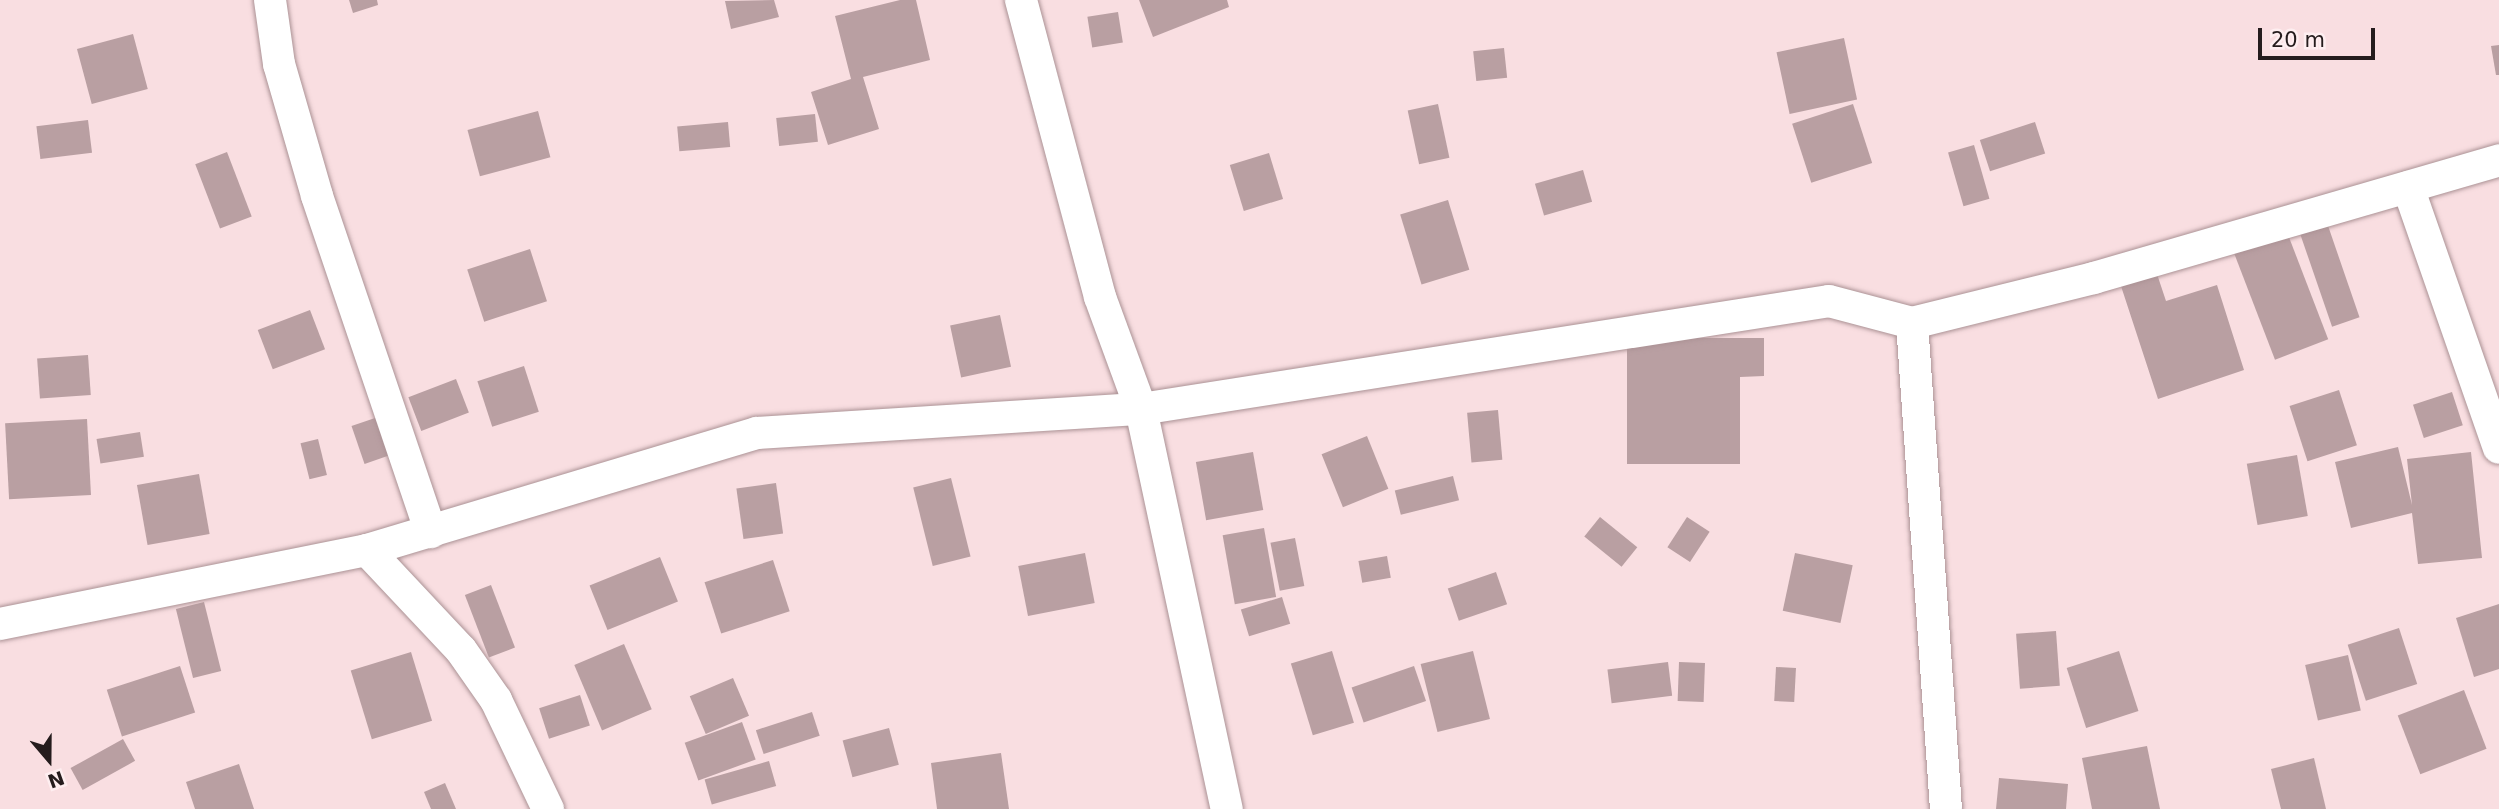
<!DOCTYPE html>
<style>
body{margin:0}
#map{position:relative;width:2499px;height:809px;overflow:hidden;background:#f9dee1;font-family:"DejaVu Sans",sans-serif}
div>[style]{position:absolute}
.building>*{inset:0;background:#b99fa2;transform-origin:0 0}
.roads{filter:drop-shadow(0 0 2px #ab9295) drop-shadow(0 0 2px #ab9295)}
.minor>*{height:32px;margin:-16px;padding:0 16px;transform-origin:16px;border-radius:16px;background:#fff}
span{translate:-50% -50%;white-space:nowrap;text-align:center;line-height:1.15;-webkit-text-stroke:7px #feeef0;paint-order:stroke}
.north{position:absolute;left:14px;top:725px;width:70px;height:70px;-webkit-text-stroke:5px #feeef0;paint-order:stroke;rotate:160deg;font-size:19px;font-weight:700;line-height:28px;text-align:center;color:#251c1d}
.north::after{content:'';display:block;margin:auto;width:24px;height:32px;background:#251c1d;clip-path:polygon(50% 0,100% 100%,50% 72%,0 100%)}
.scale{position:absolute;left:2258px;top:28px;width:117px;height:32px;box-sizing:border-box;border:4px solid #251c1d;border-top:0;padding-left:9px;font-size:21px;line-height:24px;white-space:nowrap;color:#251c1d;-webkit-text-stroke:5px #feeef0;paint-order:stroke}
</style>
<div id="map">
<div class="building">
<div style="clip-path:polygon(349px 0,377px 0,378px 5px,353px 13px)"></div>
<div style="clip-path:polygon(774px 0,779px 17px,731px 29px,725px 1px)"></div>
<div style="clip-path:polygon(900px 0,916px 0,930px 60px,863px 77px,879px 129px,828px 145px,811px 92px,851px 79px,835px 16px)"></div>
<div style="clip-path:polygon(1139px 0,1227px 0,1229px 7px,1153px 37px)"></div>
<div style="left:1118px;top:12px;width:31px;height:31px;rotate:81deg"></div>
<div style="left:133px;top:34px;width:57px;height:58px;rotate:75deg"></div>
<div style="left:1844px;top:38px;width:63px;height:69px;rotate:78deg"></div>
<div style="clip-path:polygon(2499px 45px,2499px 75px,2496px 75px,2491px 46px)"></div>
<div style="left:1504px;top:48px;width:30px;height:31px;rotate:84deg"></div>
<div style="left:1438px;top:104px;width:55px;height:31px;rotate:78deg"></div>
<div style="left:1853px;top:104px;width:62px;height:64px;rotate:72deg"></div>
<div style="left:538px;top:111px;width:48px;height:73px;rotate:75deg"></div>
<div style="left:815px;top:114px;width:28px;height:39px;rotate:84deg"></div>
<div style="left:88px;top:120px;width:33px;height:52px;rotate:83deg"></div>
<div style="left:728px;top:122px;width:25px;height:51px;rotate:85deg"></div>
<div style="left:2035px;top:122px;width:33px;height:58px;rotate:72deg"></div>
<div style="left:1974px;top:145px;width:56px;height:27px;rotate:74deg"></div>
<div style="left:227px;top:152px;width:69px;height:34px;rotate:69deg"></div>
<div style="left:1269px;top:153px;width:48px;height:41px;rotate:73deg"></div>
<div style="left:1583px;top:170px;width:33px;height:50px;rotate:74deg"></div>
<div style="left:1448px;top:200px;width:73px;height:50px;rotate:73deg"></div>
<div style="left:2325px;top:217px;width:106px;height:29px;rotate:71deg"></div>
<div style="left:2287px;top:232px;width:115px;height:57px;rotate:69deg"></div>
<div style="left:530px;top:249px;width:55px;height:66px;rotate:72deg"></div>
<div style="clip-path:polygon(2156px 271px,2166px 301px,2217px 285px,2244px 370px,2158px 399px,2120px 283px)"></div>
<div style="left:310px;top:310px;width:42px;height:56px;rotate:69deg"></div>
<div style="left:1000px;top:315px;width:53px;height:51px;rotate:78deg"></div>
<div style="clip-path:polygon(1627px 338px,1764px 338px,1764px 376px,1740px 377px,1740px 464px,1627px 464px)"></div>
<div style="left:88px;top:355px;width:40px;height:51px;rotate:86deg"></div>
<div style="left:524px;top:366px;width:48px;height:49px;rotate:72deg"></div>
<div style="left:456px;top:379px;width:36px;height:51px;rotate:69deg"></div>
<div style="left:2339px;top:390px;width:58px;height:52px;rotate:72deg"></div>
<div style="left:2452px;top:392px;width:35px;height:41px;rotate:72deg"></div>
<div style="left:1498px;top:410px;width:50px;height:31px;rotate:85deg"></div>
<div style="left:378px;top:417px;width:40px;height:28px;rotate:71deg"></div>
<div style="left:87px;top:419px;width:76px;height:82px;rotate:87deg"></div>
<div style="left:140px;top:432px;width:25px;height:44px;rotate:81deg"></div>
<div style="left:1367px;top:436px;width:57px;height:49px;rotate:68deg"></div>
<div style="left:318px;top:439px;width:37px;height:18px;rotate:76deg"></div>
<div style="clip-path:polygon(2398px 447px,2412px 505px,2407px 459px,2471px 452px,2482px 558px,2418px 564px,2412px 513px,2351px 528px,2335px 462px)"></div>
<div style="left:1253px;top:452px;width:59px;height:58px;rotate:80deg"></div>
<div style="left:2297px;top:455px;width:62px;height:51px;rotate:80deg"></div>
<div style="left:199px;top:474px;width:61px;height:63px;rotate:80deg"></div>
<div style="left:1453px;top:476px;width:25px;height:60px;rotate:76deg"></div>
<div style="left:951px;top:478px;width:81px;height:39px;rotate:76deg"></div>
<div style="left:776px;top:483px;width:51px;height:40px;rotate:82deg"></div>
<div style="left:1600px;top:517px;width:48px;height:25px;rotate:39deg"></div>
<div style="left:1687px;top:517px;width:27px;height:36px;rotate:33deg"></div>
<div style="left:1264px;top:528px;width:70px;height:42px;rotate:80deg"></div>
<div style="left:1295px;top:538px;width:49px;height:25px;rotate:79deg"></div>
<div style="left:1085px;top:553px;width:51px;height:68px;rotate:79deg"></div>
<div style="left:1795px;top:553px;width:59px;height:59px;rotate:12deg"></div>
<div style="left:1387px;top:556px;width:22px;height:29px;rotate:80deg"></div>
<div style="left:660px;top:557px;width:48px;height:76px;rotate:68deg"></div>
<div style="left:773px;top:560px;width:54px;height:72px;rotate:72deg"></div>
<div style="left:1496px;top:572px;width:34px;height:51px;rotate:71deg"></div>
<div style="left:491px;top:585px;width:67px;height:28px;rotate:69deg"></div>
<div style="left:1282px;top:597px;width:28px;height:43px;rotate:73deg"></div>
<div style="left:204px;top:602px;width:71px;height:29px;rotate:76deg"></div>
<div style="clip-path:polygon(2499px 604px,2499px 669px,2474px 677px,2456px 618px)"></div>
<div style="left:2399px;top:628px;width:59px;height:54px;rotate:72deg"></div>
<div style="left:2056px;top:631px;width:55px;height:40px;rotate:86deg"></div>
<div style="left:624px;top:644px;width:71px;height:54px;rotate:67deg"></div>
<div style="left:1332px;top:651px;width:75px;height:43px;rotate:73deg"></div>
<div style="left:1473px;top:651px;width:70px;height:54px;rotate:76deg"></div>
<div style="left:2119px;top:651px;width:63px;height:55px;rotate:72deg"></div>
<div style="left:411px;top:652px;width:72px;height:63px;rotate:73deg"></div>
<div style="left:2348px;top:655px;width:57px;height:44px;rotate:77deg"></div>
<div style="left:1668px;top:662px;width:34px;height:61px;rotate:83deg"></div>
<div style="left:1679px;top:662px;width:26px;height:39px;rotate:2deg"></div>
<div style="left:180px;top:666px;width:49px;height:77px;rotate:72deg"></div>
<div style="left:1414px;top:666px;width:37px;height:66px;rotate:71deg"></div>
<div style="left:1776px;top:667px;width:20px;height:34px;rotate:3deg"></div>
<div style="left:733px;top:678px;width:41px;height:47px;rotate:67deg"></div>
<div style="left:2464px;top:690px;width:63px;height:71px;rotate:69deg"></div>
<div style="left:580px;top:695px;width:32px;height:43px;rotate:72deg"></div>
<div style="left:812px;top:712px;width:25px;height:59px;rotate:72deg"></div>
<div style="left:742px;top:722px;width:40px;height:61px;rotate:70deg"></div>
<div style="left:889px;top:728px;width:38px;height:48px;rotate:75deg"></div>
<div style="left:123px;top:739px;width:25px;height:60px;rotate:61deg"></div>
<div style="clip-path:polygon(2147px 746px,2160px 809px,2092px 809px,2082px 758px)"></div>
<div style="clip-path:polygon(1001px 753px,1009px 809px,937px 809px,931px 763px)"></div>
<div style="clip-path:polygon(2314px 758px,2326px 809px,2281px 809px,2271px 769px)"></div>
<div style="left:769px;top:761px;width:26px;height:67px;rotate:74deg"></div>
<div style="clip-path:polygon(239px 764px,254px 809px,195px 809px,186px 782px)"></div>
<div style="clip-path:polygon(1999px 778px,2068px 784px,2066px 809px,1996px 809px)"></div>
<div style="clip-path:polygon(445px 783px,456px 809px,431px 809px,424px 792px)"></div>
</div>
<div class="roads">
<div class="minor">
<div style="left:270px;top:0;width:65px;rotate:82deg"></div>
<div style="left:279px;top:64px;width:137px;rotate:73.9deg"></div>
<div style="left:317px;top:196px;width:355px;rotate:71.3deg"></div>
<div style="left:1021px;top:0;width:307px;rotate:75.1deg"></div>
<div style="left:1100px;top:297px;width:119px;rotate:69.9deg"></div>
<div style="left:1141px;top:409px;width:409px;rotate:77.9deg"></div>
<div style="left:2408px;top:187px;width:276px;rotate:70.8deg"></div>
<div style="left:1912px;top:323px;width:487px;rotate:86deg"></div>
<div style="left:367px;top:550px;width:137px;rotate:46.8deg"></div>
<div style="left:461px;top:650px;width:61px;rotate:55deg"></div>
<div style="left:496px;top:700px;width:121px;rotate:64.5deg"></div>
<div style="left:0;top:624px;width:374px;rotate:-11.4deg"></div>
<div style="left:367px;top:550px;width:407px;rotate:-16.7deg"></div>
<div style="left:757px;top:433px;width:385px;rotate:-3.6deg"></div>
<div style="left:1141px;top:409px;width:696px;rotate:-8.92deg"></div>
<div style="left:1829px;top:301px;width:86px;rotate:14.8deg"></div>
<div style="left:1912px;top:323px;width:187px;rotate:-13.9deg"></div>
<div style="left:2094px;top:278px;width:422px;rotate:-16.2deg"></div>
</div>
</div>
<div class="north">N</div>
<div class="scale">20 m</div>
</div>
